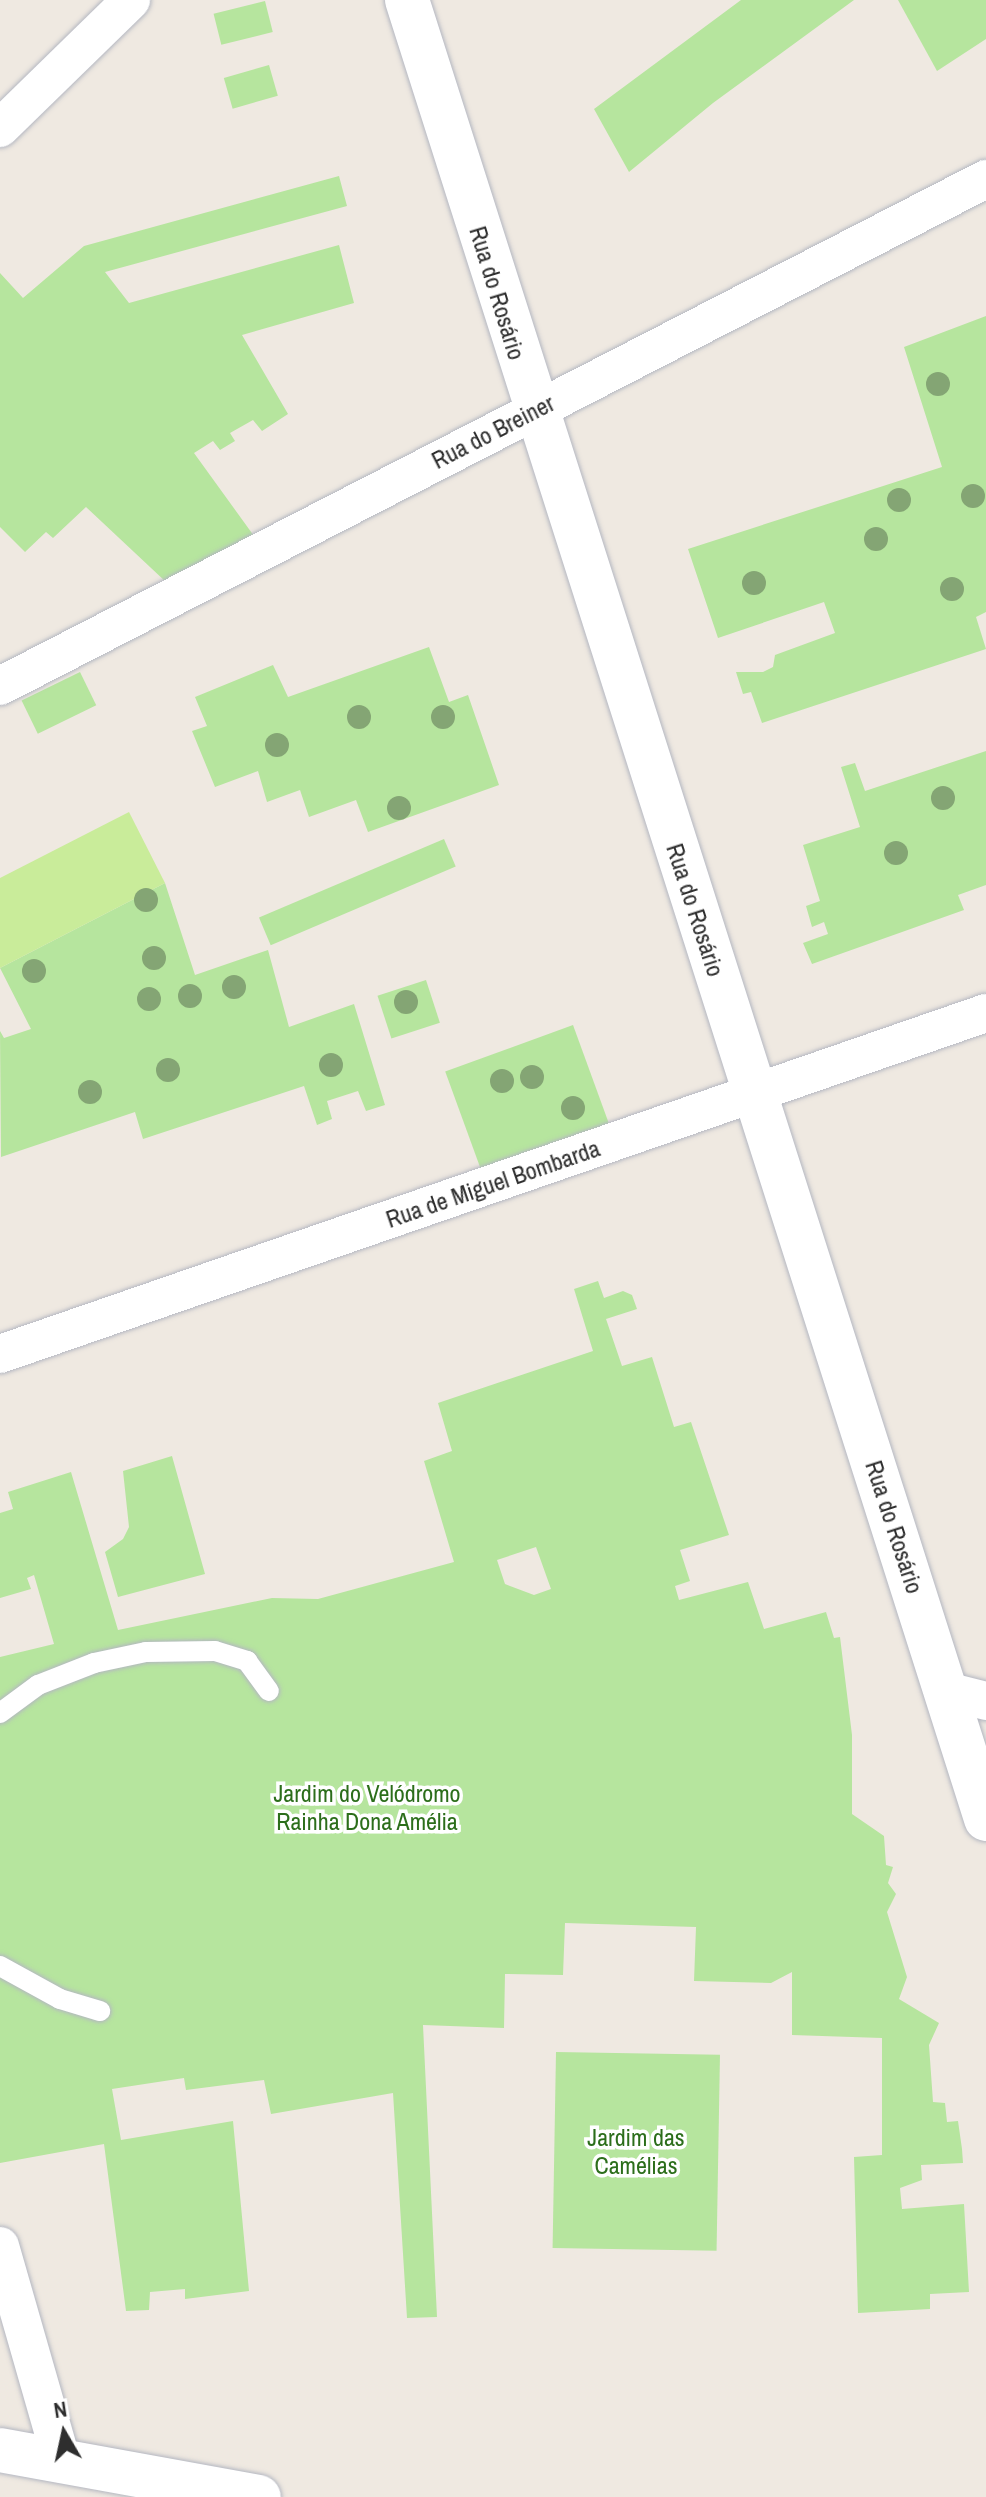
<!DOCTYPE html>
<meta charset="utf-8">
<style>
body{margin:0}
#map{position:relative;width:986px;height:2497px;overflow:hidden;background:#efe9e1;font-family:"Archivo Narrow",sans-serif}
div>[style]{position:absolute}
.green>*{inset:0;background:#b6e59e;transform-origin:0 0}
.pitch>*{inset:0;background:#c9ec9a}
.roads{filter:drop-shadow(0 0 2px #b4b7c1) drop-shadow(0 0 2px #b4b7c1)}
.lane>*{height:20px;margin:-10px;padding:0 10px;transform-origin:10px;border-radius:10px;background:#fff}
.street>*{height:38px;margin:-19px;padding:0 19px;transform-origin:19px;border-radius:19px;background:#fff}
.secondary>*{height:44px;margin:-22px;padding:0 22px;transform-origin:22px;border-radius:22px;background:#fff}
.trees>*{width:24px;height:24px;margin:-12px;border-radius:50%;background:#84a574}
span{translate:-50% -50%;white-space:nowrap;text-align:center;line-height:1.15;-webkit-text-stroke:7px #fff;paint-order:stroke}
.street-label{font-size:24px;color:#2e2e2e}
.park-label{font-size:24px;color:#2c6e1b}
.north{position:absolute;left:24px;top:2393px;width:80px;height:80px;-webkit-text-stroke:6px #fff;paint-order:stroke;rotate:351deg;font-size:22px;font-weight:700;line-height:32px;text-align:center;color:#2e2e2e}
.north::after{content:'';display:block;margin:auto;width:28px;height:36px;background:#2e2e2e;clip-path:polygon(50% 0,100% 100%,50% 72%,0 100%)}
</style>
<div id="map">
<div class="green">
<div style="clip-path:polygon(741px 0,854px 0,713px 103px,629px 172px,594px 109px)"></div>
<div style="clip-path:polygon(898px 0,986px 0,986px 39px,937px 71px)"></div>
<div style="left:265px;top:1px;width:32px;height:53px;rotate:76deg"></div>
<div style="left:269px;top:65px;width:32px;height:47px;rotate:74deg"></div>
<div style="clip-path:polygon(339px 176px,347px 206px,105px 272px,129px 303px,339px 245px,354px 303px,242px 335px,288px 414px,262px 431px,253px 420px,230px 433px,235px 441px,220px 450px,213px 441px,194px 453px,254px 536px,166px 582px,86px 507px,53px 538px,46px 532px,25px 552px,0 527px,0 273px,23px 298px,84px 246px)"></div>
<div style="clip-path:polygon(986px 316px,986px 612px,976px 617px,986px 649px,762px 723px,751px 692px,743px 694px,736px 672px,763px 672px,773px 667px,775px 655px,835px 633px,824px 602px,718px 638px,688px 549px,942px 467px,904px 347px)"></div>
<div style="clip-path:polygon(429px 647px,449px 702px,468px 695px,499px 785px,368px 832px,356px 800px,309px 817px,300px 790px,267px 802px,258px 771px,215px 787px,192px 731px,207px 726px,195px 697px,273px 665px,288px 697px)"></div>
<div style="left:80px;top:672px;width:37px;height:65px;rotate:64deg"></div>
<div style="clip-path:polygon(986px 751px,986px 885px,958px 895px,964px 910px,812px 964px,803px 943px,828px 934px,824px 922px,812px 927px,806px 906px,820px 901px,803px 845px,860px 827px,841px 767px,855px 763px,865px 791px)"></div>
<div style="left:444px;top:839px;width:30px;height:201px;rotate:67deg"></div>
<div style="clip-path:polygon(165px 883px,195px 975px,268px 950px,289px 1027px,354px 1004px,385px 1105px,366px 1111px,358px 1091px,327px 1101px,332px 1119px,317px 1125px,304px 1086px,143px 1139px,135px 1112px,1px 1157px,0 1031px,4px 1038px,31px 1029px,0 968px)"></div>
<div style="left:426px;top:980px;width:45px;height:51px;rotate:72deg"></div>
<div style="left:573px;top:1025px;width:106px;height:136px;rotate:70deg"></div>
<div style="clip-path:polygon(evenodd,598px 1281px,604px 1298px,623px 1291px,632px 1295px,637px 1309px,606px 1319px,622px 1366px,652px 1357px,674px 1427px,691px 1422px,729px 1535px,680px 1550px,690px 1581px,675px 1586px,679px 1600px,748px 1582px,764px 1629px,826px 1612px,834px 1638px,840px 1637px,852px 1735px,852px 1814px,884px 1836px,886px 1865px,893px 1867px,888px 1883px,896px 1894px,887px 1912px,907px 1977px,899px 1999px,939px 2023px,929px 2045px,933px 2102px,945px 2103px,947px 2122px,958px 2121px,962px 2149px,963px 2163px,921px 2165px,922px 2180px,900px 2188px,902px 2209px,964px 2204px,969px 2292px,930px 2294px,930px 2309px,858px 2313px,854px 2157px,882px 2155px,882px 2038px,792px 2035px,792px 1972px,771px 1983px,694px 1981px,696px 1927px,565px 1923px,563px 1975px,505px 1974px,504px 2028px,423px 2025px,437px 2317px,407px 2318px,393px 2093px,271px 2114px,264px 2080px,186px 2090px,184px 2078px,112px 2089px,121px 2140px,233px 2121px,249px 2291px,185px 2299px,185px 2289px,150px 2292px,149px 2310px,126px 2311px,104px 2144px,0 2163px,0 1657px,54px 1644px,34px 1575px,27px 1578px,31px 1589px,0 1598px,0 1513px,13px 1509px,8px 1492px,71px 1472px,118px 1630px,272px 1598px,318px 1599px,454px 1562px,424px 1461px,452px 1451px,438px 1403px,593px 1351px,574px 1289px,598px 1281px,536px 1547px,551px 1589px,534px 1595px,505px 1584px,497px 1560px,536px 1547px)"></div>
<div style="clip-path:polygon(172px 1456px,205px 1574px,118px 1597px,105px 1552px,123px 1539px,129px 1527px,123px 1471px)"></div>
<div style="left:556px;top:2052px;width:164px;height:196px;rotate:1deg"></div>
</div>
<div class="pitch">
<div style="clip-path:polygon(129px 812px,165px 883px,0 968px,0 878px)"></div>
</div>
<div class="roads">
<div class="lane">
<div style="left:0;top:1713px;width:47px;rotate:-36.4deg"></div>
<div style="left:38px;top:1685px;width:60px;rotate:-21.4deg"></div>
<div style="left:94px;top:1663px;width:53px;rotate:-11.9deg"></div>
<div style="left:146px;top:1652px;width:69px;rotate:-0.8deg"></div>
<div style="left:215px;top:1651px;width:34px;rotate:17deg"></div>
<div style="left:247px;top:1661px;width:37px;rotate:54deg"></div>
<div style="left:0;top:1966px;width:68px;rotate:28.8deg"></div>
<div style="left:60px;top:1999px;width:42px;rotate:16.7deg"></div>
</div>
<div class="street">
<div style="left:0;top:128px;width:183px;rotate:-44.3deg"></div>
<div style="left:0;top:686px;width:1109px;rotate:-27.21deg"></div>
<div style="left:0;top:1354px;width:1043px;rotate:-19.08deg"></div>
<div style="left:946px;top:1691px;width:41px;rotate:14deg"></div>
<div style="left:0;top:2246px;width:225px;rotate:74deg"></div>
</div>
<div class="secondary">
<div style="left:407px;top:0;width:1909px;rotate:72.34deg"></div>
<div style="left:0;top:2450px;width:263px;rotate:10.3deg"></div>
</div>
</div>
<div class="trees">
<div style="left:938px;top:384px"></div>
<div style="left:973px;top:496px"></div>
<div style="left:899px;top:500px"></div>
<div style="left:876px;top:539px"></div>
<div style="left:754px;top:583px"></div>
<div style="left:952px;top:589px"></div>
<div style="left:359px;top:717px"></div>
<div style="left:443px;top:717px"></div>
<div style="left:277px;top:745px"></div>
<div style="left:943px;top:798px"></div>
<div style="left:399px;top:808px"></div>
<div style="left:896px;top:853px"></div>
<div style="left:146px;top:900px"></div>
<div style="left:154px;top:958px"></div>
<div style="left:34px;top:971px"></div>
<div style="left:234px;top:987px"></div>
<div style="left:190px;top:996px"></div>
<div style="left:149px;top:999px"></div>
<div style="left:406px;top:1002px"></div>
<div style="left:331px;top:1065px"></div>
<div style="left:168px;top:1070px"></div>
<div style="left:532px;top:1077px"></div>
<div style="left:502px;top:1081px"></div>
<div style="left:90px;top:1092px"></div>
<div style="left:573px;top:1108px"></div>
</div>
<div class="street-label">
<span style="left:497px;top:293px;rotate:73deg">Rua do Rosário</span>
<span style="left:493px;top:432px;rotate:-27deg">Rua do Breiner</span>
<span style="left:695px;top:910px;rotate:72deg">Rua do Rosário</span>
<span style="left:493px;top:1184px;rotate:-19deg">Rua de Miguel Bombarda</span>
<span style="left:894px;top:1527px;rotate:72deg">Rua do Rosário</span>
</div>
<div class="park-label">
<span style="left:367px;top:1808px">Jardim do Velódromo<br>Rainha Dona Amélia</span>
<span style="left:636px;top:2152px">Jardim das<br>Camélias</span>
</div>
<div class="north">N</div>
</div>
